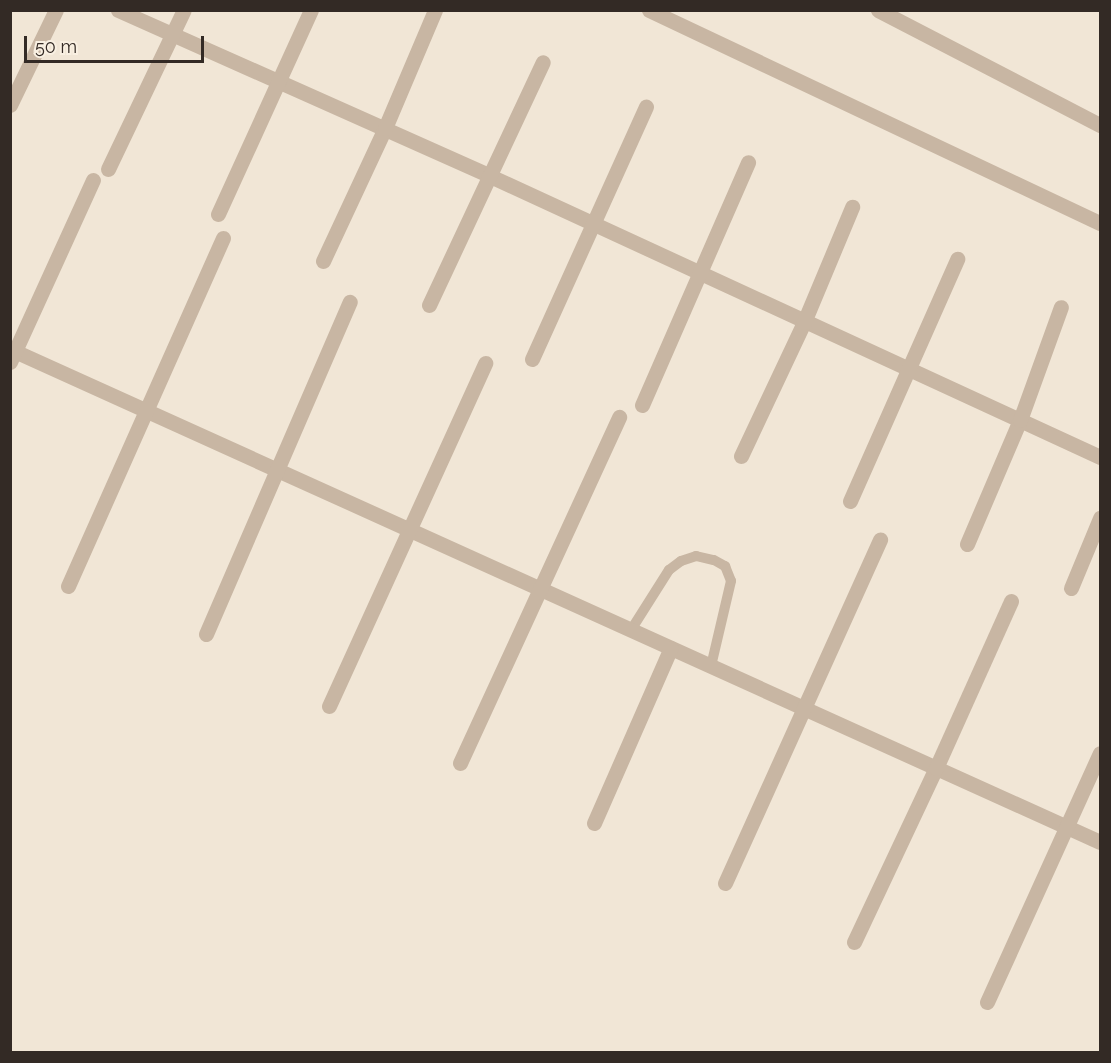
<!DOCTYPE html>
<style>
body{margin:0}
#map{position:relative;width:1111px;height:1063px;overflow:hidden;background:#f1e6d6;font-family:Raleway,sans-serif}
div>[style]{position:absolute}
.service>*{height:10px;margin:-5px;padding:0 5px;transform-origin:5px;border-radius:5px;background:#c8b6a3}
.minor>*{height:15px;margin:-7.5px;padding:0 7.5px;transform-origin:7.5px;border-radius:7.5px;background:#c8b6a3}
span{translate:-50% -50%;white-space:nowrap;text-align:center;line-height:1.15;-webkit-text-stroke:6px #f9f0e2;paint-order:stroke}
.frame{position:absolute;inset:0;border:12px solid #332a25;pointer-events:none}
.scale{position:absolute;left:24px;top:36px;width:180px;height:27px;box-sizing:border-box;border:3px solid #332a25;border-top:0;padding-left:8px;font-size:18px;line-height:21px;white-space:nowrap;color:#332a25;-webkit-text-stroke:4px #f9f0e2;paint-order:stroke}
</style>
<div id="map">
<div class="service">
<div style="left:631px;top:630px;width:71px;rotate:-57.7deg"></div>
<div style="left:669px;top:570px;width:15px;rotate:-37deg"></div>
<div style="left:681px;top:561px;width:16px;rotate:-18deg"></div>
<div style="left:696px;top:556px;width:18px;rotate:13deg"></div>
<div style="left:714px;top:560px;width:13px;rotate:29deg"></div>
<div style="left:725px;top:566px;width:16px;rotate:68deg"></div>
<div style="left:731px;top:581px;width:87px;rotate:103.2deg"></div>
</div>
<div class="minor">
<div style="left:118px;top:10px;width:407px;rotate:24deg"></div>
<div style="left:490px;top:176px;width:672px;rotate:24.73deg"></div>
<div style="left:649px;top:10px;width:499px;rotate:25.3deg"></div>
<div style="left:878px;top:10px;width:250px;rotate:27.4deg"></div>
<div style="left:10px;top:105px;width:106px;rotate:-64.2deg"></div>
<div style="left:108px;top:169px;width:176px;rotate:-64.5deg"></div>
<div style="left:218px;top:214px;width:224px;rotate:-65.5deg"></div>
<div style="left:323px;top:261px;width:147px;rotate:-65deg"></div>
<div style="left:385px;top:128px;width:128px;rotate:-67deg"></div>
<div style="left:429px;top:305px;width:268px;rotate:-64.9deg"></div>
<div style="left:10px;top:349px;width:1196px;rotate:24.34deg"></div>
<div style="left:532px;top:359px;width:277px;rotate:-65.7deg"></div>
<div style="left:10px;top:362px;width:200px;rotate:-65.5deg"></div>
<div style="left:642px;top:405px;width:265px;rotate:-66.4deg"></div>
<div style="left:741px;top:456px;width:148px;rotate:-64.8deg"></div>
<div style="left:804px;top:322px;width:125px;rotate:-67.3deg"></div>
<div style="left:850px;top:501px;width:265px;rotate:-66.1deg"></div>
<div style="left:967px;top:544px;width:135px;rotate:-66.9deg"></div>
<div style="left:1020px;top:420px;width:120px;rotate:-70.1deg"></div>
<div style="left:68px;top:586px;width:381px;rotate:-66deg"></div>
<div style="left:1071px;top:588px;width:76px;rotate:-67.5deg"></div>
<div style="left:206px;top:634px;width:362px;rotate:-66.6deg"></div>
<div style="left:329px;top:706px;width:377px;rotate:-65.5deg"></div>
<div style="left:460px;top:763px;width:381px;rotate:-65.3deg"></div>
<div style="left:594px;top:823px;width:191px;rotate:-66.3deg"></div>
<div style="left:725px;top:883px;width:377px;rotate:-65.7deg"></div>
<div style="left:854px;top:942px;width:192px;rotate:-64.8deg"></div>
<div style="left:936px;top:768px;width:183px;rotate:-65.8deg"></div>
<div style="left:987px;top:1002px;width:273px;rotate:-65.6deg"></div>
</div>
<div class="frame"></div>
<div class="scale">50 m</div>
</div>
